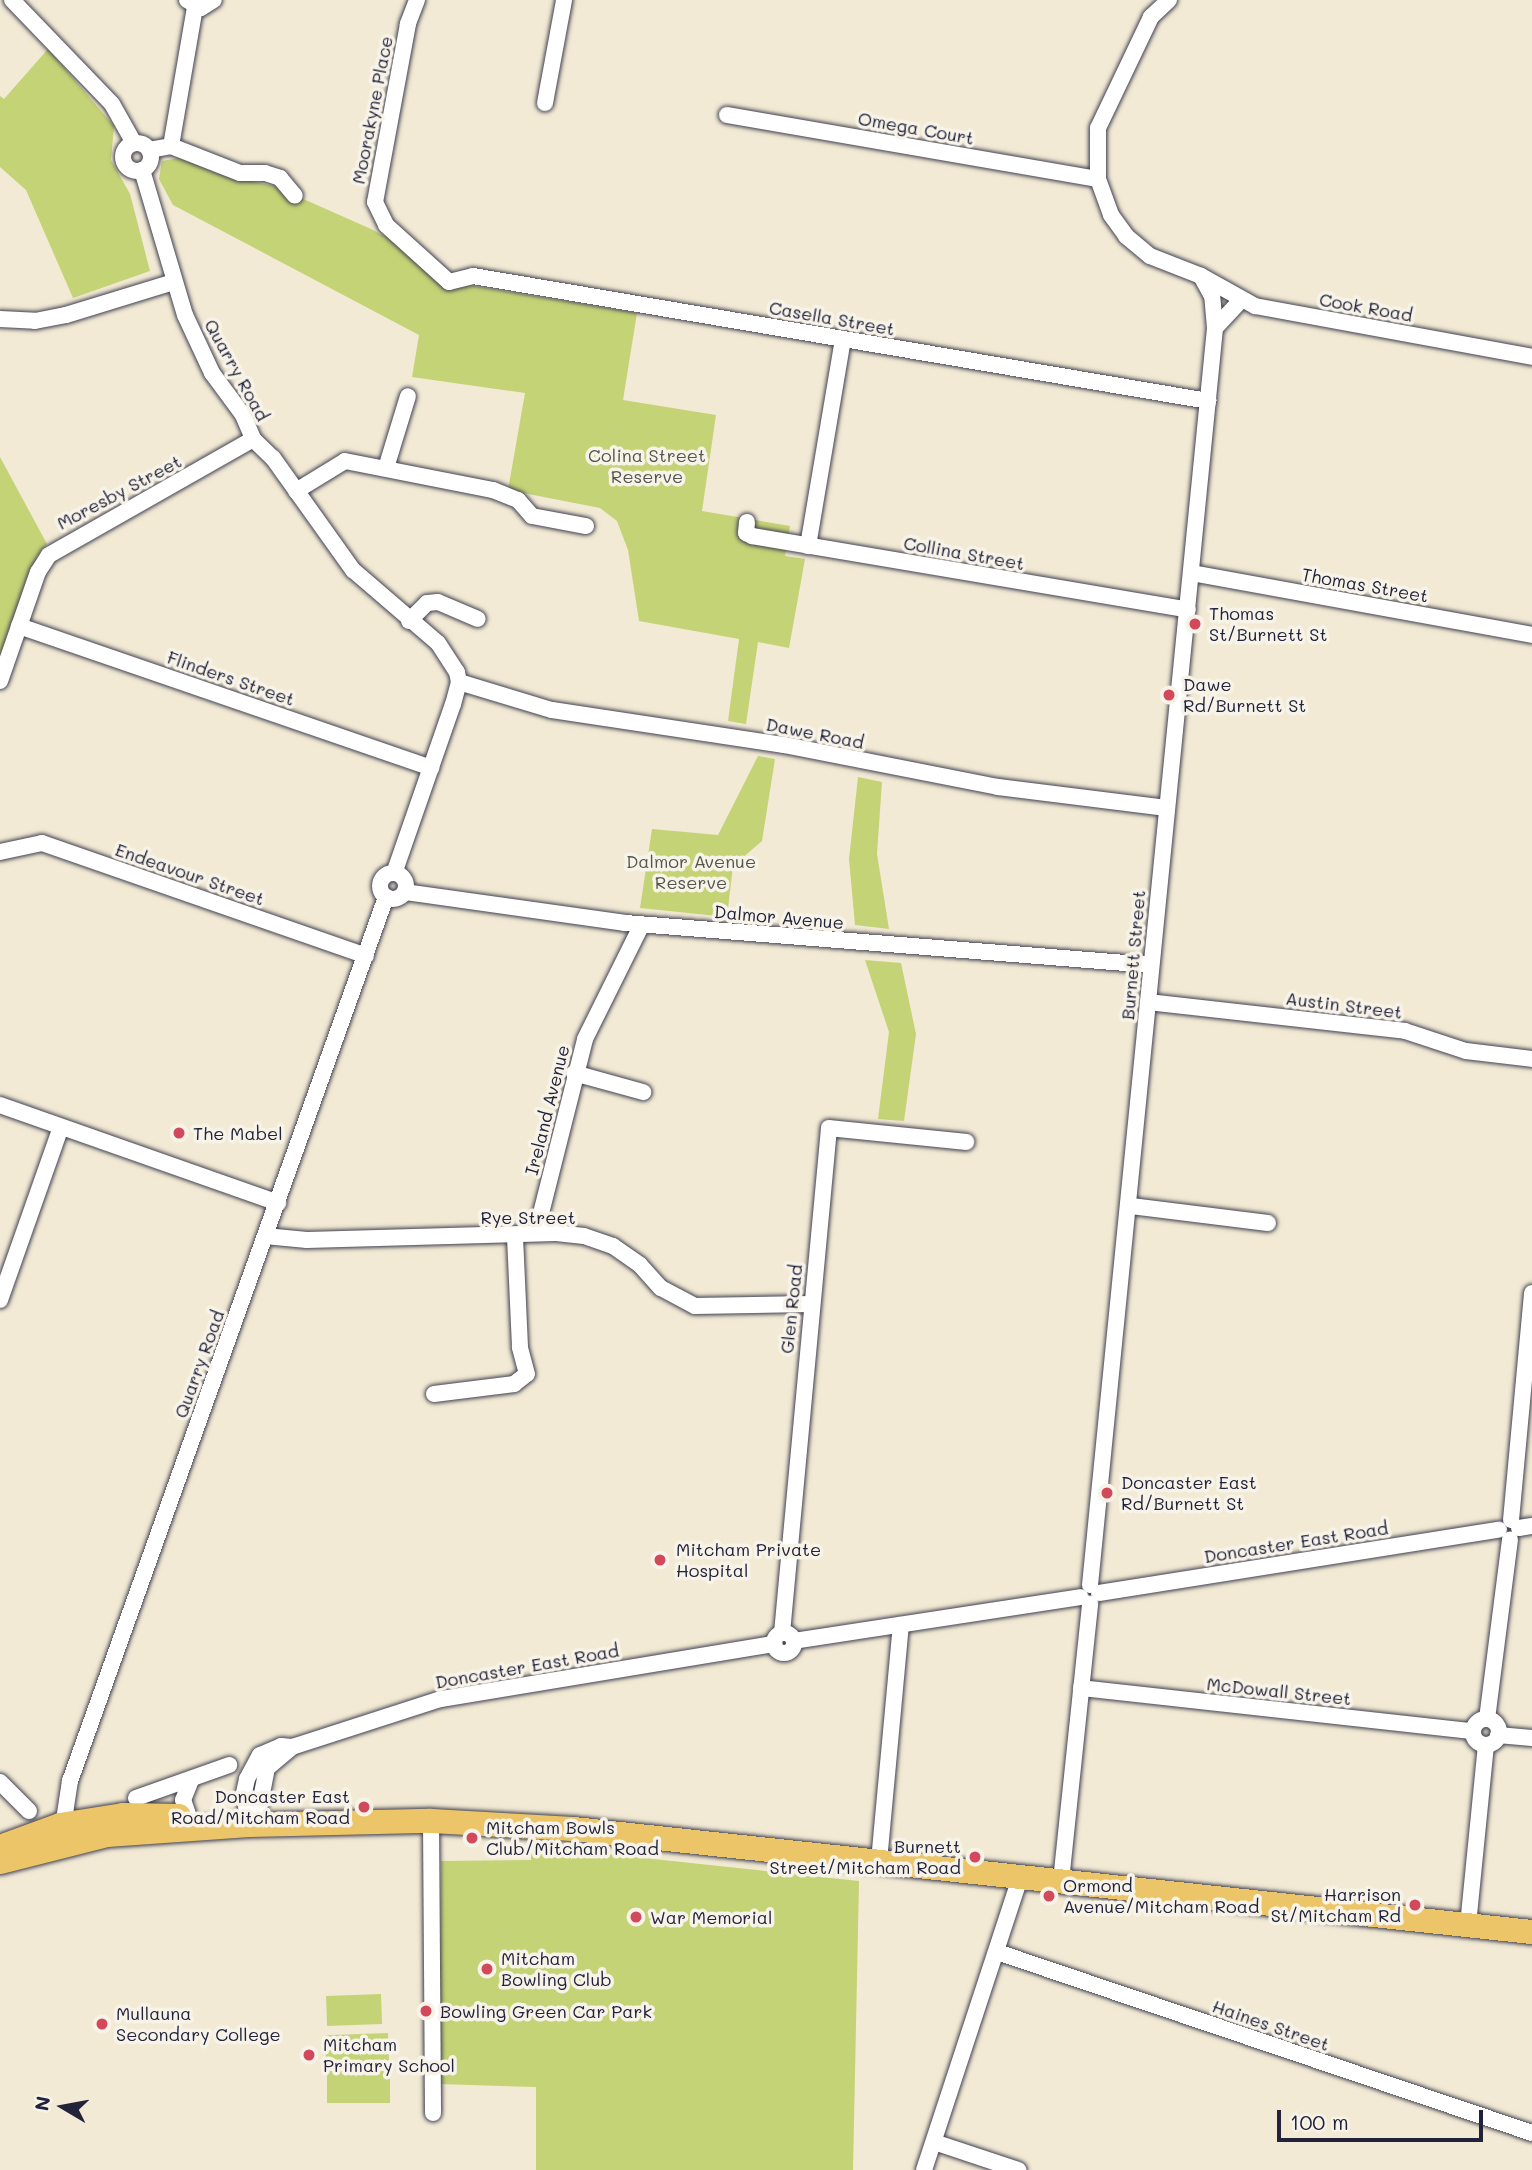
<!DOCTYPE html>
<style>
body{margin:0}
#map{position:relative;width:1532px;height:2170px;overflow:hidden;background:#f2ead4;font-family:Mali,sans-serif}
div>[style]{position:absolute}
.green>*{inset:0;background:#c4d376;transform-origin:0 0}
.roads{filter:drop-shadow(0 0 2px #414052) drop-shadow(0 0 2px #414052)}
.street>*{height:16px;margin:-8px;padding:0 8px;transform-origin:8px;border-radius:8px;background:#fff}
.street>.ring{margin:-8px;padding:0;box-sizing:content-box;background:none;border:16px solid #fff;border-radius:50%}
.primary>*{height:24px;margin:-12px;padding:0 12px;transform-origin:12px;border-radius:12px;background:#edc569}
.dots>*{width:19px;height:19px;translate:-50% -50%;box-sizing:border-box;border:4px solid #f7f3e8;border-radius:50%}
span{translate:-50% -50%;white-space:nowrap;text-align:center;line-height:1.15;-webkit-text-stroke:7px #f7f3e8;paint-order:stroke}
.street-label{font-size:18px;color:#22223b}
.park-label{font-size:18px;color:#53574d}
.poi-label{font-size:18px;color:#22223b}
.left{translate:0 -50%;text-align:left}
.right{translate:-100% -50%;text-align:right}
.north{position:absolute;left:28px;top:2072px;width:70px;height:70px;-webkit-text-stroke:5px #f7f3e8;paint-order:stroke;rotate:280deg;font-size:19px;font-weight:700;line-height:28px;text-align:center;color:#22223b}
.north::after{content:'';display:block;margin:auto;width:24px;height:32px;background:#22223b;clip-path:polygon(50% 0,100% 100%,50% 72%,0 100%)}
.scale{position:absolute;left:1277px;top:2110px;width:206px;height:32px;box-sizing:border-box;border:4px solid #22223b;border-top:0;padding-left:9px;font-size:21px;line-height:24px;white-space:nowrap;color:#22223b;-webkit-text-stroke:5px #f7f3e8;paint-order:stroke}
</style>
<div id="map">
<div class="green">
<div style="clip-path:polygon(48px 49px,114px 126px,111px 160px,130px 194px,150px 271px,73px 298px,26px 190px,0 167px,0 96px,4px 99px)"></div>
<div style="clip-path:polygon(179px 158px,219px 174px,274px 186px,371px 229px,415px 252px,449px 282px,637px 313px,623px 400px,716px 415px,702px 511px,790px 526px,785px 556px,805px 559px,789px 648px,758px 642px,746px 724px,728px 721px,739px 639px,639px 621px,628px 550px,617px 521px,600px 508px,508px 490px,525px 393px,412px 377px,419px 335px,173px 205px,159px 179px,162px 161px)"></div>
<div style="clip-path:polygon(0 457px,47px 544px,38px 555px,0 657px)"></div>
<div style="clip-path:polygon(758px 756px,775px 759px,762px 841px,733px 866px,727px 917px,640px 908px,652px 829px,718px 835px)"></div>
<div style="clip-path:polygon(858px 777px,882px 782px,877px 854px,889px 929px,855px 925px,849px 859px)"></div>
<div style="clip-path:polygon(865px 960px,901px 963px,916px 1034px,904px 1121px,878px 1119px,889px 1032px)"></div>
<div style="clip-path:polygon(531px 1846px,859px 1881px,853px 2170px,536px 2170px,536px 2087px,439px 2084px,441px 1861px,531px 1860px)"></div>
<div style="left:381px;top:1994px;width:30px;height:55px;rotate:88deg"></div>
<div style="left:388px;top:2033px;width:31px;height:63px;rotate:88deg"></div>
<div style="left:390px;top:2071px;width:32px;height:63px;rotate:90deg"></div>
</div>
<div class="roads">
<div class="street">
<div style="left:12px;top:0;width:144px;rotate:46.1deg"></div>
<div style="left:112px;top:104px;width:45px;rotate:60.6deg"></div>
<div style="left:187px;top:0;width:16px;rotate:30deg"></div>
<div style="left:201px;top:8px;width:15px;rotate:-32deg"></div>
<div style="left:417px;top:0;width:26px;rotate:111deg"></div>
<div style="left:408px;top:24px;width:181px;rotate:100.5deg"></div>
<div style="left:375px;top:202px;width:25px;rotate:64deg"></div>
<div style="left:386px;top:225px;width:85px;rotate:42.1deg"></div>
<div style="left:449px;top:282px;width:25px;rotate:-14deg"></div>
<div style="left:473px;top:276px;width:746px;rotate:9.65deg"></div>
<div style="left:1169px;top:0;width:25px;rotate:137deg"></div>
<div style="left:1151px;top:17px;width:123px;rotate:115.5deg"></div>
<div style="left:1098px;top:128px;width:51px;rotate:90deg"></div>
<div style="left:1098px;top:179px;width:38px;rotate:70deg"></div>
<div style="left:1111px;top:215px;width:26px;rotate:54deg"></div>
<div style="left:1126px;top:236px;width:31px;rotate:40deg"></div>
<div style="left:1150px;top:256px;width:55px;rotate:21.4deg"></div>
<div style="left:1201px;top:276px;width:62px;rotate:29.1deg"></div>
<div style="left:1255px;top:306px;width:282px;rotate:10.4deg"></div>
<div style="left:545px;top:103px;width:105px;rotate:-79.5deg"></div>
<div style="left:727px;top:115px;width:376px;rotate:9.8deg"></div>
<div class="ring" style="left:123px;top:143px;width:12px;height:12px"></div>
<div style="left:171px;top:146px;width:141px;rotate:-80.2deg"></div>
<div style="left:149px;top:150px;width:22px;rotate:-10deg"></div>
<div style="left:171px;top:146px;width:74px;rotate:21.4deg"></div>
<div style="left:240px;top:173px;width:25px"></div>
<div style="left:265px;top:173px;width:16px;rotate:18deg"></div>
<div style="left:280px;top:178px;width:23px;rotate:50deg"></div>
<div style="left:142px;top:170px;width:151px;rotate:73.5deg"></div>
<div style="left:185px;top:315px;width:64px;rotate:65deg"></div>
<div style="left:212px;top:373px;width:52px;rotate:53.6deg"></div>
<div style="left:243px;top:415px;width:26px;rotate:67deg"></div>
<div style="left:253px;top:439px;width:28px;rotate:44deg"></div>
<div style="left:273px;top:458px;width:138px;rotate:54.5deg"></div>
<div style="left:353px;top:570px;width:112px;rotate:40.7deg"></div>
<div style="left:438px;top:643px;width:35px;rotate:57deg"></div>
<div style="left:457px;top:672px;width:10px;rotate:79deg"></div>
<div style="left:459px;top:682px;width:23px;rotate:105deg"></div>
<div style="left:453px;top:704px;width:179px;rotate:109.2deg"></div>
<div style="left:0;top:319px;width:35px;rotate:3deg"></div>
<div style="left:35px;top:321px;width:32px;rotate:-11deg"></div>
<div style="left:66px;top:315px;width:113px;rotate:-17deg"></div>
<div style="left:1215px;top:328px;width:38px;rotate:-47deg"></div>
<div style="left:386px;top:468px;width:75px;rotate:-73deg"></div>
<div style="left:296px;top:491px;width:57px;rotate:-31.5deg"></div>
<div style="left:345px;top:461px;width:151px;rotate:11.1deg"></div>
<div style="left:493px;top:490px;width:27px;rotate:22deg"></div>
<div style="left:518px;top:500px;width:21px;rotate:49deg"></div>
<div style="left:532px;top:516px;width:55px;rotate:10.5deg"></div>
<div style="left:747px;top:522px;width:11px;rotate:95deg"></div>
<div style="left:746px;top:533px;width:7px;rotate:27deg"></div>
<div style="left:752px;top:536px;width:442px;rotate:9.6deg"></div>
<div style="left:808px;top:546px;width:209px;rotate:-80.4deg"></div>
<div style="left:1192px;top:573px;width:346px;rotate:10.3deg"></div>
<div style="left:409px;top:621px;width:25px;rotate:-45deg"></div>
<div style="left:427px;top:603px;width:11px;rotate:-5deg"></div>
<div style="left:438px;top:602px;width:43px;rotate:23deg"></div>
<div style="left:19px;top:626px;width:436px;rotate:19deg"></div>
<div style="left:0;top:681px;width:115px;rotate:-70.8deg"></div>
<div style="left:38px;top:572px;width:20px;rotate:-57deg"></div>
<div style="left:49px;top:555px;width:235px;rotate:-29.6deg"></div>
<div style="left:459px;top:682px;width:97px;rotate:16.8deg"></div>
<div style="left:552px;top:710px;width:235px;rotate:8.6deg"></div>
<div style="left:784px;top:745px;width:218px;rotate:11.1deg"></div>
<div style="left:998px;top:787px;width:170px;rotate:7.1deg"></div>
<div style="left:0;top:852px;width:43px;rotate:-12.1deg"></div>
<div style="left:42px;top:843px;width:343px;rotate:19.2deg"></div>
<div class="ring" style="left:380px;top:873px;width:10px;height:10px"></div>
<div style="left:405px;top:892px;width:222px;rotate:8deg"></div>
<div style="left:625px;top:923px;width:528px;rotate:4.57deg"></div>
<div style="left:1148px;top:1002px;width:259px;rotate:6.4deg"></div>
<div style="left:1405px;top:1031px;width:64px;rotate:18.2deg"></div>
<div style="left:1466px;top:1051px;width:66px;rotate:6.9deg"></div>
<div style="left:574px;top:1073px;width:72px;rotate:15.4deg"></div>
<div style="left:0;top:1105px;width:295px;rotate:19.4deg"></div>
<div style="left:1131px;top:1206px;width:138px;rotate:7.1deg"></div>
<div style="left:536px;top:1233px;width:200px;rotate:-75.8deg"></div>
<div style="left:585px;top:1039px;width:128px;rotate:-63.6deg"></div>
<div style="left:265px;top:1236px;width:42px;rotate:5.4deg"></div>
<div style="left:307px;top:1240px;width:249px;rotate:-1.6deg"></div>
<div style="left:556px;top:1233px;width:28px;rotate:6deg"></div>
<div style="left:584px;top:1236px;width:31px;rotate:19deg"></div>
<div style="left:613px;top:1246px;width:33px;rotate:35deg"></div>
<div style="left:640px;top:1265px;width:31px;rotate:48deg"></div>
<div style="left:661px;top:1288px;width:38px;rotate:28deg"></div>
<div style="left:695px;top:1306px;width:116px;rotate:-1deg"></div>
<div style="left:0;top:1300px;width:183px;rotate:-70.6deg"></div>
<div style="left:434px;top:1394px;width:81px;rotate:-7.1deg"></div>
<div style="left:514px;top:1384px;width:16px;rotate:-38deg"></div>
<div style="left:527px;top:1374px;width:28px;rotate:-105deg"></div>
<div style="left:520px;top:1347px;width:111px;rotate:-92.6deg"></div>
<div style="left:1511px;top:1520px;width:228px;rotate:-84.7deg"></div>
<div style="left:1519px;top:1528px;width:13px;rotate:-9deg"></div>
<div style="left:1090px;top:1585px;width:1263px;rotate:-84.32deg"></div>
<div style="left:1215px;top:328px;width:32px;rotate:-95deg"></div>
<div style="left:1212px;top:296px;width:23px;rotate:-119deg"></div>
<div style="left:1099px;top:1593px;width:405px;rotate:-9deg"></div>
<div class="ring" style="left:774px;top:1633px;width:4px;height:4px"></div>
<div style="left:782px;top:1633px;width:507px;rotate:-84.68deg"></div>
<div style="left:829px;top:1128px;width:138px;rotate:5.8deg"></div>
<div style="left:794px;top:1641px;width:290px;rotate:-8.7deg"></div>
<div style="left:1081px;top:1688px;width:394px;rotate:6.3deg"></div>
<div style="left:1487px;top:1719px;width:181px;rotate:-82.7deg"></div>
<div class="ring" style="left:1473px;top:1719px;width:10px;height:10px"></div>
<div style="left:1498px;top:1735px;width:34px;rotate:5deg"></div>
<div style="left:0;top:1782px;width:41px;rotate:45deg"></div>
<div style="left:136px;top:1798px;width:99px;rotate:-19.5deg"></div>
<div style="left:189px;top:1817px;width:18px;rotate:-109deg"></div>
<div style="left:183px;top:1800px;width:22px;rotate:-68deg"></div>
<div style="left:431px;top:1821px;width:292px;rotate:89.6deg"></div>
<div style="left:249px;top:1825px;width:32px;rotate:-99deg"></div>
<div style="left:244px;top:1793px;width:14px;rotate:-78deg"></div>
<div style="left:247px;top:1779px;width:27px;rotate:-62deg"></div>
<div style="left:260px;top:1755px;width:23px;rotate:-23deg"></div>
<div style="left:281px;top:1746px;width:11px;rotate:5deg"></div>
<div style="left:292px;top:1747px;width:157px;rotate:-17.9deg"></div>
<div style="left:441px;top:1699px;width:338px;rotate:-9.4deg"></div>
<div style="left:249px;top:1825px;width:19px;rotate:-58deg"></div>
<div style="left:259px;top:1809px;width:42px;rotate:-79deg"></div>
<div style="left:267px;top:1768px;width:33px;rotate:-40deg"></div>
<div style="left:62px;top:1833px;width:53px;rotate:-81.3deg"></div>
<div style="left:70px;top:1781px;width:939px;rotate:-70.33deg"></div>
<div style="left:879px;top:1861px;width:237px;rotate:-84.7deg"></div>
<div style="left:1061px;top:1881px;width:279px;rotate:-84deg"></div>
<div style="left:1468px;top:1925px;width:181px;rotate:-84.3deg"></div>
<div style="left:997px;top:1952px;width:565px;rotate:18.69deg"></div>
<div style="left:934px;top:2142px;width:89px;rotate:18.4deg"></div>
<div style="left:924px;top:2170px;width:307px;rotate:-71.8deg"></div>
</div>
<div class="primary">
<div style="left:0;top:1847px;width:64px;rotate:-20.1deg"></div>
<div style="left:60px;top:1825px;width:64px;rotate:-9deg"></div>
<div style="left:123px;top:1815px;width:56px;rotate:1deg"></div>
<div style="left:0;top:1862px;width:110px;rotate:-14.2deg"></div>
<div style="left:107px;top:1835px;width:142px;rotate:-4deg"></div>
<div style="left:249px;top:1825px;width:182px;rotate:-1.3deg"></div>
<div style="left:431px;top:1821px;width:143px;rotate:3.2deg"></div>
<div style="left:574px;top:1829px;width:964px;rotate:6.14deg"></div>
</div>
</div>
<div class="dots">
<div style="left:1195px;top:624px;background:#d1495b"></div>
<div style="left:1169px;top:695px;background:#d1495b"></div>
<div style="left:179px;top:1133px;background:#d1495b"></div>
<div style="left:1107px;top:1493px;background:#d1495b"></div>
<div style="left:660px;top:1560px;background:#d1495b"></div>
<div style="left:364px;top:1807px;background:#d1495b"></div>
<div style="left:472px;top:1838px;background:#d1495b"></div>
<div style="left:975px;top:1857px;background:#d1495b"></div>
<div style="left:1049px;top:1896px;background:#d1495b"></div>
<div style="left:1415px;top:1905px;background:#d1495b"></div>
<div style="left:636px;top:1917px;background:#d1495b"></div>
<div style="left:487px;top:1969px;background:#d1495b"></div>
<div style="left:426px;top:2011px;background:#d1495b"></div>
<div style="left:102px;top:2024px;background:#d1495b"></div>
<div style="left:309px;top:2055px;background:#d1495b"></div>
</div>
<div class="street-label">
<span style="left:372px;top:110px;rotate:-79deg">Moorakyne Place</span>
<span style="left:916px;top:128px;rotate:10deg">Omega Court</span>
<span style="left:1366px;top:307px;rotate:10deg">Cook Road</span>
<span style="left:832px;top:318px;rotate:10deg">Casella Street</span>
<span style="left:237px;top:370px;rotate:61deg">Quarry Road</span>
<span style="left:119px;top:492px;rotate:-28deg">Moresby Street</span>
<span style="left:964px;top:553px;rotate:10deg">Collina Street</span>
<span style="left:1365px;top:585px;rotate:10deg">Thomas Street</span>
<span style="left:231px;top:678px;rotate:19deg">Flinders Street</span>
<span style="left:815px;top:733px;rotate:11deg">Dawe Road</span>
<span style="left:190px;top:874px;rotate:19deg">Endeavour Street</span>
<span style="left:779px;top:917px;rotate:5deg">Dalmor Avenue</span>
<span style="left:1133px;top:955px;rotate:-85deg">Burnett Street</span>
<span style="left:1344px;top:1005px;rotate:7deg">Austin Street</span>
<span style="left:547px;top:1110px;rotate:-76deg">Ireland Avenue</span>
<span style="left:528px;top:1217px">Rye Street</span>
<span style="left:791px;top:1309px;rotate:-84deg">Glen Road</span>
<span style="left:199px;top:1364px;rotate:-70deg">Quarry Road</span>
<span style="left:1296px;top:1542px;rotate:-9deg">Doncaster East Road</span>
<span style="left:527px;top:1666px;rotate:-10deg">Doncaster East Road</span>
<span style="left:1279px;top:1691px;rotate:6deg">McDowall Street</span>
<span style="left:1271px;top:2025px;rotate:19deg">Haines Street</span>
</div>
<div class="park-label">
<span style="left:647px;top:466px">Colina Street<br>Reserve</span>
<span style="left:691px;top:872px">Dalmor Avenue<br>Reserve</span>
</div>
<div class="poi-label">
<span class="left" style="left:1209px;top:624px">Thomas<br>St/Burnett St</span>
<span class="left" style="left:1183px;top:695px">Dawe<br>Rd/Burnett St</span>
<span class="left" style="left:193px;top:1133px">The Mabel</span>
<span class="left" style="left:1121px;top:1493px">Doncaster East<br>Rd/Burnett St</span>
<span class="left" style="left:676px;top:1560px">Mitcham Private<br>Hospital</span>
<span class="right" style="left:350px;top:1807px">Doncaster East<br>Road/Mitcham Road</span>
<span class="left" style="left:486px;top:1838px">Mitcham Bowls<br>Club/Mitcham Road</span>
<span class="right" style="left:961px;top:1857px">Burnett<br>Street/Mitcham Road</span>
<span class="left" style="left:1063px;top:1896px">Ormond<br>Avenue/Mitcham Road</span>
<span class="right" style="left:1401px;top:1905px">Harrison<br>St/Mitcham Rd</span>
<span class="left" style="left:650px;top:1917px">War Memorial</span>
<span class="left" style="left:501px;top:1969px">Mitcham<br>Bowling Club</span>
<span class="left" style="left:440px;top:2011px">Bowling Green Car Park</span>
<span class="left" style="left:116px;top:2024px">Mullauna<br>Secondary College</span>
<span class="left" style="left:323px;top:2055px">Mitcham<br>Primary School</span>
</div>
<div class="north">N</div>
<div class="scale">100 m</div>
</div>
